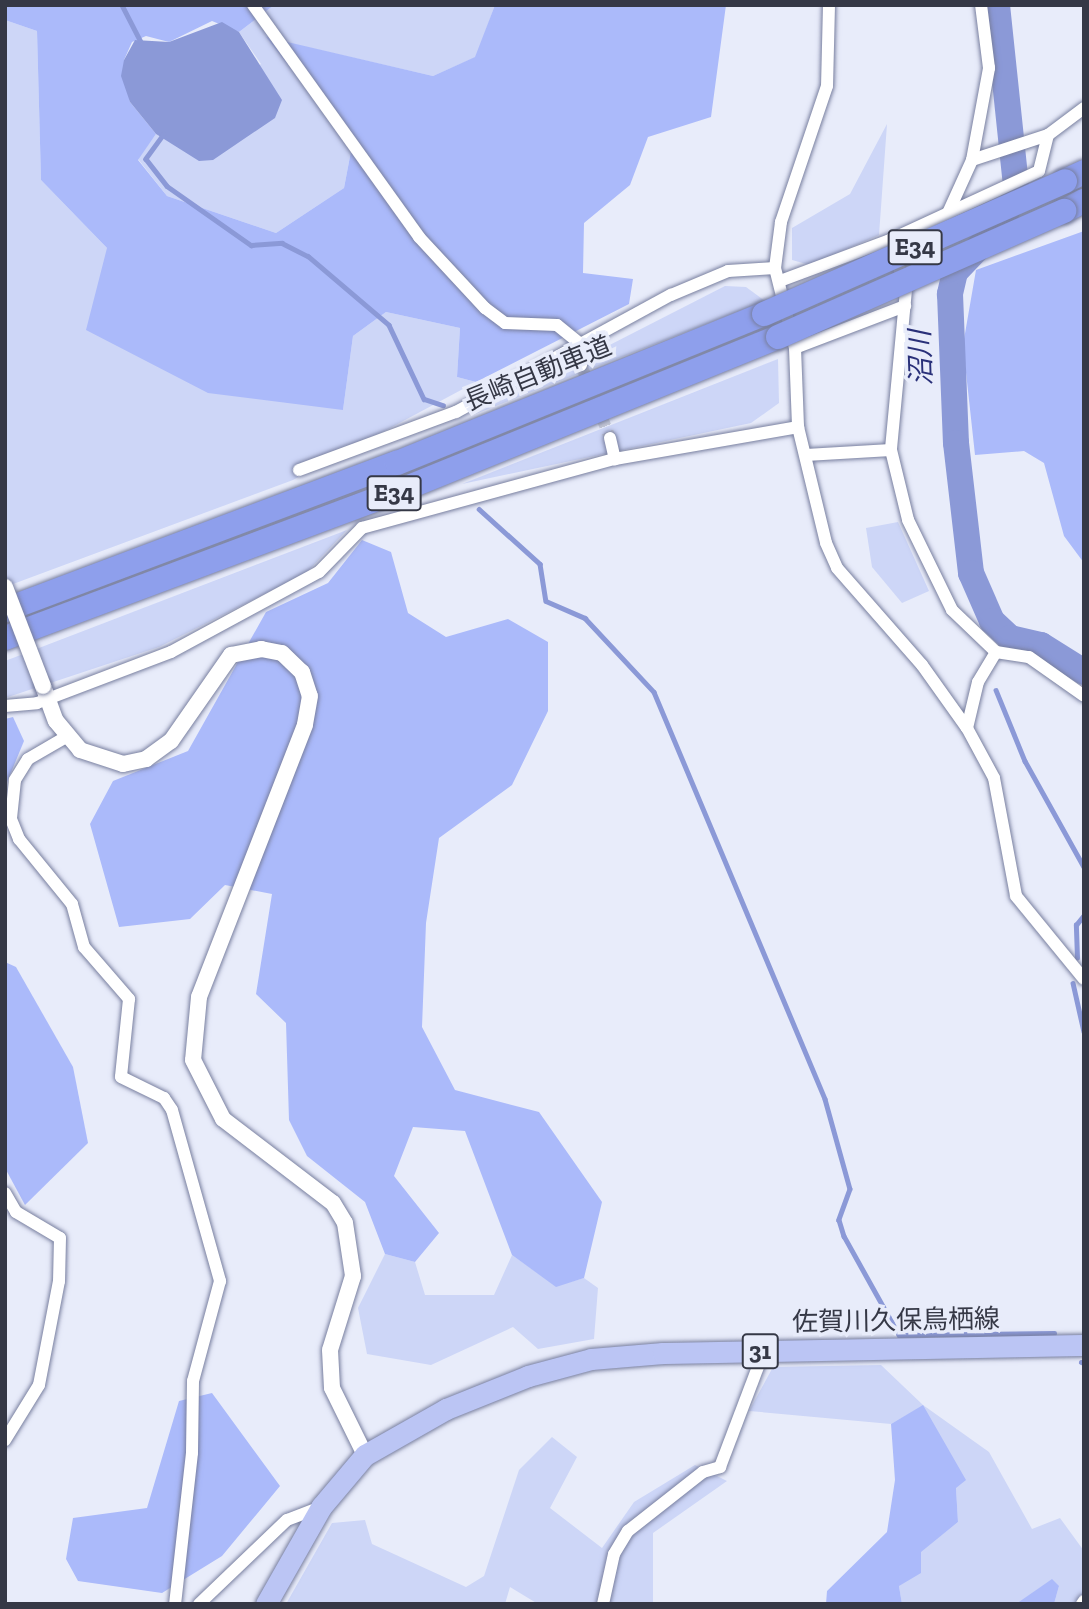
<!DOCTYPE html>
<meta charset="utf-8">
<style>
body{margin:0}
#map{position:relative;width:1089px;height:1609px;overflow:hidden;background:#e8ecfa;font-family:"Zilla Slab","Noto Sans JP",serif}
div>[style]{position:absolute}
.green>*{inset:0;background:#cdd6f7}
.forest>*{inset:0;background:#abbafa}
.water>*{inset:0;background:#8b99d7}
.stream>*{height:4.5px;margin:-2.25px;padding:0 2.25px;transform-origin:2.25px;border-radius:2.25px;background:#8b99d7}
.river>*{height:26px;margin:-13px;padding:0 13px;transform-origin:13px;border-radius:13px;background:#8b99d7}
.minor-tunnel>*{height:12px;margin-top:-6px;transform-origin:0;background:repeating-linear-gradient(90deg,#c4c8d6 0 12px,transparent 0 18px)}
.roads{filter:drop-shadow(0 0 2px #787f9f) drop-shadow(0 0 2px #787f9f)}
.minor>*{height:12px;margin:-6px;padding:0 6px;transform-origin:6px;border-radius:6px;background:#fff}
.tertiary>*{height:16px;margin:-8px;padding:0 8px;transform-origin:8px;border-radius:8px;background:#fff}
.primary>*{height:21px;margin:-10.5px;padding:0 10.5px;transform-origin:10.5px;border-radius:10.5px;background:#bbc5f4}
.motorway>*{height:24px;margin:-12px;padding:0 12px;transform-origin:12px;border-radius:12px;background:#8e9fec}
.bridges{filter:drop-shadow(0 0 2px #787f9f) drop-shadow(0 0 2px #787f9f)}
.tertiary-bridge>*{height:16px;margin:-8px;padding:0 8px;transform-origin:8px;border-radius:8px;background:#fff}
.motorway-bridge>*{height:24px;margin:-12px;padding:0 12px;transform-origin:12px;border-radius:12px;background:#8e9fec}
span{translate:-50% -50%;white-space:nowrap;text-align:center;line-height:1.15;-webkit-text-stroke:7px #e8ecfa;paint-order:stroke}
.shield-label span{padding:2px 5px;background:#e8ecfa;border:2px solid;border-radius:5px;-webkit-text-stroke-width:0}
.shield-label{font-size:24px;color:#353846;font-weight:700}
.street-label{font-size:26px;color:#353846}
.water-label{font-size:28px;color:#293079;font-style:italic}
.frame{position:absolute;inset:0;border:7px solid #353846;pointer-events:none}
</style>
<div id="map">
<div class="green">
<div style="clip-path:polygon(274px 5px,495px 5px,476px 57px,433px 76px,267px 38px,352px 146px,344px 188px,276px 233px,167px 196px,138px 159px,156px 134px,161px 137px,261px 64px,239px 32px)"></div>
<div style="clip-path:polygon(5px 20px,37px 31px,41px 180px,107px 248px,343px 410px,353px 336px,386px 312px,460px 328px,457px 377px,476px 382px,293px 480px,5px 587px)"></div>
<div style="clip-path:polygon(887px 124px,879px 235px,810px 265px,792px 260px,792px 228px,850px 194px)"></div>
<div style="clip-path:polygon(725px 286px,746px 287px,765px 301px,473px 415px)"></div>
<div style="clip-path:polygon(778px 359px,779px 403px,751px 423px,462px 484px)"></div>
<div style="clip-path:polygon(898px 522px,929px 591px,902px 603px,872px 567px,866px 528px)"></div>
<div style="clip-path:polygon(347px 530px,306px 573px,159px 647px,5px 698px,5px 661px)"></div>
<div style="clip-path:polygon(385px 1254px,415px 1262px,425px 1295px,494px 1295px,512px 1255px,556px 1286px,584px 1278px,598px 1288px,594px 1339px,538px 1349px,513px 1327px,431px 1365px,367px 1354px,358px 1308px)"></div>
<div style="clip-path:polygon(881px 1365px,923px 1405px,989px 1452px,1032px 1529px,1060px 1518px,1084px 1551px,1082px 1604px,1054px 1604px,1059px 1586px,1016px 1604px,902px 1604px,899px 1586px,920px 1552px,958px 1522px,956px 1488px,923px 1406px,891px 1424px,749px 1411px,773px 1367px)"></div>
<div style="clip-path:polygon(552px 1437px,577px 1457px,550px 1508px,602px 1548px,634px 1502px,695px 1465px,727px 1481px,653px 1533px,653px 1604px,538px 1604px,510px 1587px,505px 1604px,286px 1604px,332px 1523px,365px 1520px,372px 1544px,466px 1587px,484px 1576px,519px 1470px)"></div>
</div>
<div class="forest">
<div style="clip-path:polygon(5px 5px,274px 5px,239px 32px,212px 21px,169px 42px,146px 36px,132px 42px,124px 60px,130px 102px,156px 134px,138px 160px,167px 196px,276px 233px,344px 188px,352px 146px,266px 37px,433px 76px,475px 57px,495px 5px,726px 5px,711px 117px,648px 137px,630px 185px,584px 223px,583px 273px,633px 279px,629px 304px,476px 382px,457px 377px,460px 328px,386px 312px,353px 336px,343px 410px,208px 393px,86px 330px,107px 248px,41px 180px,37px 31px,5px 20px)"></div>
<div style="clip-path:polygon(1084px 231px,1084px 563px,1064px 536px,1044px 463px,1024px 451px,975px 455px,963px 345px,976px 270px)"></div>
<div style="clip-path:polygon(362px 540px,391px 552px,408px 613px,446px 637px,508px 619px,548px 642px,548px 711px,512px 785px,439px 838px,426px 923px,422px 1027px,455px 1090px,539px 1112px,602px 1202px,584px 1278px,556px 1287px,512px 1255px,465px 1131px,413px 1127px,394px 1176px,439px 1233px,415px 1262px,385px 1254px,365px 1202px,307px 1156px,289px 1120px,286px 1023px,256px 994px,272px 894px,225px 885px,190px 919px,119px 927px,90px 824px,113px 781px,188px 751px,266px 612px,328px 583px)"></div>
<div style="clip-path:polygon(13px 717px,24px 741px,5px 787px,5px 719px)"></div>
<div style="clip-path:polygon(5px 962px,16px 967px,73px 1067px,88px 1143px,25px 1205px,5px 1168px)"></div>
<div style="clip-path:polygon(212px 1393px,280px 1486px,222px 1556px,162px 1593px,78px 1581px,66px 1559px,73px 1518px,147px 1508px,179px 1401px)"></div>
<div style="clip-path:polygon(923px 1405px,966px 1480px,956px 1488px,958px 1522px,921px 1552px,921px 1573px,899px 1586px,902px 1604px,826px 1604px,827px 1591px,887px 1532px,895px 1480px,891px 1424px)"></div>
<div style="clip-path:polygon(1052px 1579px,1059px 1586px,1054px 1604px,1016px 1604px)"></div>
</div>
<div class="water">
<div style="clip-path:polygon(222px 22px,239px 32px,282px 100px,275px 118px,213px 160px,199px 161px,156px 134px,130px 102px,121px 76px,124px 60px,135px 40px,169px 42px)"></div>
</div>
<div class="stream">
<div style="left:122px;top:5px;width:42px;rotate:62.8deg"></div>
<div style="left:164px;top:134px;width:31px;rotate:126deg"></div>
<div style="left:146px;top:159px;width:34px;rotate:52deg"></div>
<div style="left:167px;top:186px;width:103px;rotate:35.1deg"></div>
<div style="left:251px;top:245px;width:31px;rotate:-4deg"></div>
<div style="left:282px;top:243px;width:29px;rotate:27deg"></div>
<div style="left:308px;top:256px;width:106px;rotate:40.4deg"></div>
<div style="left:389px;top:325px;width:82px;rotate:64.7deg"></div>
<div style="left:424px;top:399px;width:20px;rotate:18deg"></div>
<div style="left:479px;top:509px;width:82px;rotate:42deg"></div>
<div style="left:540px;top:564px;width:37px;rotate:81deg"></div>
<div style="left:546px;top:601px;width:43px;rotate:23.6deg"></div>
<div style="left:585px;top:618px;width:101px;rotate:47deg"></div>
<div style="left:654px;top:692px;width:441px;rotate:67.2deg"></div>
<div style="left:825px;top:1099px;width:93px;rotate:74.5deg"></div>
<div style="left:850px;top:1189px;width:33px;rotate:110deg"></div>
<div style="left:839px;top:1220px;width:17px;rotate:73deg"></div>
<div style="left:844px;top:1236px;width:113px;rotate:60.9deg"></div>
<div style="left:899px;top:1335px;width:155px;rotate:-0.7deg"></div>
<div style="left:996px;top:690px;width:77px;rotate:67.8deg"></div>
<div style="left:1025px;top:761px;width:121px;rotate:60.9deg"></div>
<div style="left:1077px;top:958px;width:33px;rotate:-92deg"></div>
<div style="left:1076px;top:925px;width:13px;rotate:-51deg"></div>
<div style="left:1073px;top:983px;width:50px;rotate:77.3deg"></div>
<div style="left:1081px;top:1362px;width:3px;rotate:18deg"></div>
</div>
<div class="river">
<div style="left:997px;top:5px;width:190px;rotate:84deg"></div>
<div style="left:1017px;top:194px;width:41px;rotate:121deg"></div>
<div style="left:996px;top:229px;width:59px;rotate:133.6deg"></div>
<div style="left:955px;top:272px;width:23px;rotate:103deg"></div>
<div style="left:950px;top:294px;width:149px;rotate:87.7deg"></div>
<div style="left:956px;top:443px;width:131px;rotate:83.4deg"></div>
<div style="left:971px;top:573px;width:52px;rotate:66.4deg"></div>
<div style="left:992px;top:621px;width:25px;rotate:43deg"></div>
<div style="left:1010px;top:638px;width:32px;rotate:13deg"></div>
<div style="left:1041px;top:645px;width:51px;rotate:32.1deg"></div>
</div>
<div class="minor-tunnel">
<div style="left:581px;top:365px;width:79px;rotate:68.3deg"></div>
</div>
<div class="roads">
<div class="minor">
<div style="left:253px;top:5px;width:285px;rotate:54.4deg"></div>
<div style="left:419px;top:237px;width:97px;rotate:47.1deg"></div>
<div style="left:485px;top:308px;width:25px;rotate:37deg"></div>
<div style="left:505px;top:323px;width:52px;rotate:2.2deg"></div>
<div style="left:557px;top:325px;width:28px;rotate:39deg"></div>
<div style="left:829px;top:5px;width:81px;rotate:91.4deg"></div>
<div style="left:827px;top:86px;width:144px;rotate:108.7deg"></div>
<div style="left:781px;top:222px;width:46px;rotate:97.4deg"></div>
<div style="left:775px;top:268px;width:82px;rotate:76deg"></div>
<div style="left:795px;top:348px;width:79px;rotate:87.8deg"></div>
<div style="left:798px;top:427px;width:119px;rotate:76.4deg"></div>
<div style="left:826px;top:543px;width:27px;rotate:66deg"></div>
<div style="left:837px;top:568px;width:129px;rotate:48.8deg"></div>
<div style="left:922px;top:665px;width:77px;rotate:54.5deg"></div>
<div style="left:967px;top:728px;width:57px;rotate:61.6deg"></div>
<div style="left:994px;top:778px;width:120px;rotate:79.4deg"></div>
<div style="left:1016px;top:896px;width:107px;rotate:50.7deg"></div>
<div style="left:972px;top:160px;width:80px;rotate:-18.2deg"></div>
<div style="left:948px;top:213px;width:58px;rotate:-65.6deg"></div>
<div style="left:972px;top:160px;width:94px;rotate:-79.5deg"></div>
<div style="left:989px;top:68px;width:64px;rotate:-97.2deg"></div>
<div style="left:890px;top:240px;width:52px;rotate:72.3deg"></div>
<div style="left:906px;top:290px;width:161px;rotate:95.4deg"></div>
<div style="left:891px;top:450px;width:72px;rotate:76.3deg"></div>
<div style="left:908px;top:520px;width:100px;rotate:63.9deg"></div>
<div style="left:952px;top:610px;width:61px;rotate:43.7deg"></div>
<div style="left:996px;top:652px;width:33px;rotate:9deg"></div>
<div style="left:1029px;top:657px;width:67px;rotate:35.3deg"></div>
<div style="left:780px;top:281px;width:117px;rotate:-20.4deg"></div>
<div style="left:890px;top:240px;width:164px;rotate:-24.8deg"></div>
<div style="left:1039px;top:171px;width:37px;rotate:-76deg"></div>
<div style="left:1048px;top:135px;width:45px;rotate:-36.9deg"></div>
<div style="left:795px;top:348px;width:118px;rotate:-20.9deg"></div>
<div style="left:571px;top:350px;width:18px;rotate:56deg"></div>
<div style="left:610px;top:438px;width:22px;rotate:77deg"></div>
<div style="left:806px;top:455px;width:85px;rotate:-3.4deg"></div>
<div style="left:299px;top:470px;width:167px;rotate:-20.3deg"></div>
<div style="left:456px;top:412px;width:245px;rotate:-28.6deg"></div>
<div style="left:671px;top:295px;width:62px;rotate:-22.8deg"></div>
<div style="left:728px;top:271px;width:47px;rotate:-3.7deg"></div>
<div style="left:5px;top:706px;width:32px;rotate:-5deg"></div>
<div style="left:37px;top:703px;width:143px;rotate:-20.8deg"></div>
<div style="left:171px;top:652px;width:168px;rotate:-28.4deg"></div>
<div style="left:319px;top:572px;width:62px;rotate:-45.7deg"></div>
<div style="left:362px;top:528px;width:262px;rotate:-15.3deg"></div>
<div style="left:615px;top:459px;width:186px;rotate:-9.9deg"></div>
<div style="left:967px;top:728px;width:47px;rotate:-76.6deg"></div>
<div style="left:978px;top:682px;width:35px;rotate:-59deg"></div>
<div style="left:66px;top:737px;width:44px;rotate:149.9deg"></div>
<div style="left:28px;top:759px;width:25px;rotate:122deg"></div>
<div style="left:15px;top:780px;width:39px;rotate:96deg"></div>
<div style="left:11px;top:819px;width:22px;rotate:68deg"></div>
<div style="left:19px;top:839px;width:84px;rotate:50.8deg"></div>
<div style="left:72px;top:904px;width:45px;rotate:74.4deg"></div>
<div style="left:84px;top:947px;width:69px;rotate:49.1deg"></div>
<div style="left:129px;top:999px;width:78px;rotate:95.9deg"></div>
<div style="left:121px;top:1077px;width:48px;rotate:26deg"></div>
<div style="left:164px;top:1098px;width:14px;rotate:56deg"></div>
<div style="left:172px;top:1110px;width:178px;rotate:74.3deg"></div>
<div style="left:220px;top:1281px;width:104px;rotate:105.1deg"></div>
<div style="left:193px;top:1381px;width:72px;rotate:90.8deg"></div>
<div style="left:192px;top:1453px;width:152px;rotate:96.4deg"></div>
<div style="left:5px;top:1193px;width:22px;rotate:60deg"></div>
<div style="left:16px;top:1212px;width:51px;rotate:30.6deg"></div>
<div style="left:60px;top:1238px;width:43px;rotate:91.3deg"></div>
<div style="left:59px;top:1281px;width:106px;rotate:100.9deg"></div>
<div style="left:39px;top:1385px;width:65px;rotate:121.7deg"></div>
<div style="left:199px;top:1604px;width:122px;rotate:-43.7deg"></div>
<div style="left:287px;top:1520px;width:36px;rotate:-21deg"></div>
<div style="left:603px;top:1604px;width:51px;rotate:-77.6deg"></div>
<div style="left:614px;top:1554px;width:27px;rotate:-59deg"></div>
<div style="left:628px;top:1531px;width:95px;rotate:-38.2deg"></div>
<div style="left:703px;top:1472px;width:18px;rotate:-16deg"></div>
<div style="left:720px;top:1467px;width:124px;rotate:-69.2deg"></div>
<div style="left:1082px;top:1604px;width:4px;rotate:-56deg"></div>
</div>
<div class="tertiary">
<div style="left:43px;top:686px;width:37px;rotate:70deg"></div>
<div style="left:56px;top:721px;width:38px;rotate:50deg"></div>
<div style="left:80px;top:750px;width:45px;rotate:18deg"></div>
<div style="left:123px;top:764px;width:24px;rotate:-12deg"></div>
<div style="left:146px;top:759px;width:31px;rotate:-36deg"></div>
<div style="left:171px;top:741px;width:105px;rotate:-55.1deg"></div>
<div style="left:231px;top:655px;width:31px;rotate:-11deg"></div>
<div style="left:261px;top:649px;width:21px;rotate:11deg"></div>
<div style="left:282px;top:653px;width:28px;rotate:44deg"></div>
<div style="left:302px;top:672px;width:25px;rotate:72deg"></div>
<div style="left:310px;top:696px;width:29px;rotate:100deg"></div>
<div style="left:305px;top:725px;width:292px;rotate:111.3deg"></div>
<div style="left:199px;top:997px;width:63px;rotate:95.4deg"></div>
<div style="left:193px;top:1060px;width:66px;rotate:63deg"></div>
<div style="left:223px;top:1119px;width:138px;rotate:37.4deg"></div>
<div style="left:333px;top:1203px;width:23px;rotate:59deg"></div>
<div style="left:345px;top:1223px;width:54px;rotate:81.4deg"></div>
<div style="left:353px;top:1276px;width:77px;rotate:107.3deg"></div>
<div style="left:330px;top:1350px;width:38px;rotate:87deg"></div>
<div style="left:332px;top:1388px;width:75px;rotate:63.8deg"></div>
</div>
<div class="primary">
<div style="left:266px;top:1604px;width:112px;rotate:-60.4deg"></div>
<div style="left:321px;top:1507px;width:68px;rotate:-49.8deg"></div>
<div style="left:365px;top:1455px;width:93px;rotate:-29.6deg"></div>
<div style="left:446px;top:1409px;width:88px;rotate:-21.9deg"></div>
<div style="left:528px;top:1376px;width:65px;rotate:-15.1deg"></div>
<div style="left:591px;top:1359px;width:72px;rotate:-4.8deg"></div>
<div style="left:663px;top:1353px;width:421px;rotate:-1.1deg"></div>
</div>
<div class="motorway">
<div style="left:1065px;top:181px;width:21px;rotate:-25deg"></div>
<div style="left:1064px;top:211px;width:22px;rotate:-27deg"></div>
<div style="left:5px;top:610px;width:419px;rotate:-20.6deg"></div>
<div style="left:397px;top:463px;width:396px;rotate:-22.1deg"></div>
<div style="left:5px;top:638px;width:428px;rotate:-20.5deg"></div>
<div style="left:406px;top:488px;width:401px;rotate:-22.1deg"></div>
</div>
</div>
<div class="bridges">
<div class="tertiary-bridge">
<div style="left:5px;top:587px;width:106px;rotate:69deg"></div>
</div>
<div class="motorway-bridge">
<div style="left:764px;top:314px;width:329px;rotate:-23.8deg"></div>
<div style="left:778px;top:337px;width:313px;rotate:-23.8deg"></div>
</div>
</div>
<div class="shield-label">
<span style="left:915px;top:247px">E34</span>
<span style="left:394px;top:493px">E34</span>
<span style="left:760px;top:1351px">31</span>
</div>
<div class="street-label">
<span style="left:538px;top:374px;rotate:-22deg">長崎自動車道</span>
<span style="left:896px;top:1321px;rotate:-1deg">佐賀川久保鳥栖線</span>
</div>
<div class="water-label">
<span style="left:921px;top:358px;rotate:-92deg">沼川</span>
</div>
<div class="frame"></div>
</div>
